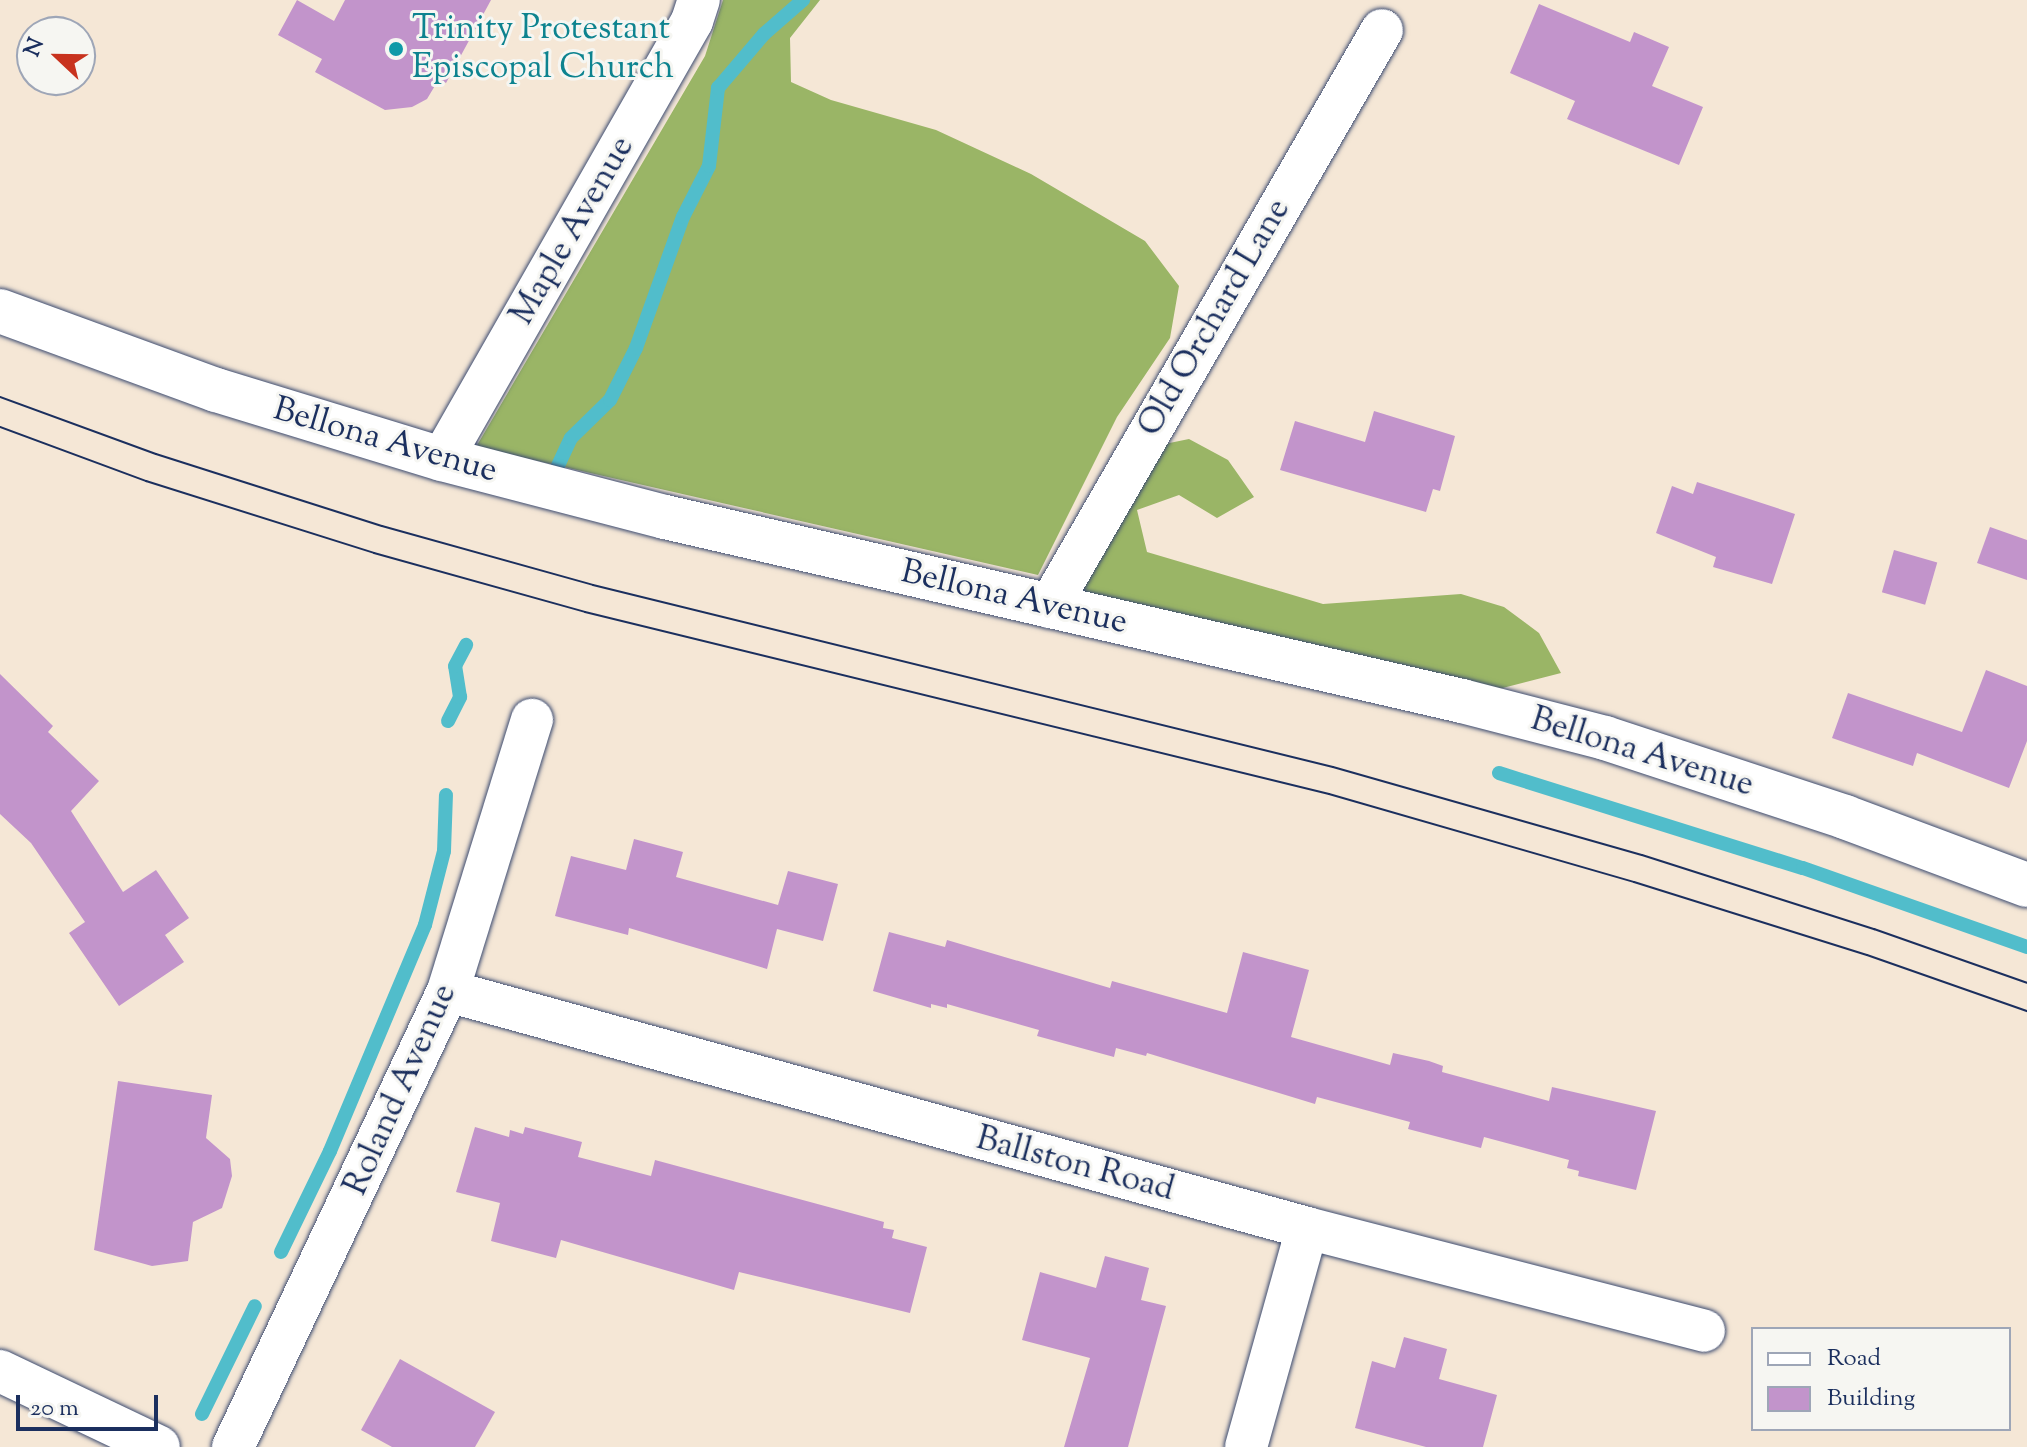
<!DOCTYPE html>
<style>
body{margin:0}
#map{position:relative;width:2027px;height:1447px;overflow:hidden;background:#f5e7d6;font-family:"Sorts Mill Goudy",serif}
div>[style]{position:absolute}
.forest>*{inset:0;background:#9ab566}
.stream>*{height:14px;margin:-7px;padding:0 7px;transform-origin:7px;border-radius:7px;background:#51bdcb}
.building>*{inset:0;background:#c294cb;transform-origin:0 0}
.roads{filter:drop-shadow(0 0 2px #3c4b70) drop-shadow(0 0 2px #3c4b70)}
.street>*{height:42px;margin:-21px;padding:0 21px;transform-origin:21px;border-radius:21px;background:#fff}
.secondary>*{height:44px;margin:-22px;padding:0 22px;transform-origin:22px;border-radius:22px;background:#fff}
.tram>*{height:2px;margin:-1px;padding:0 1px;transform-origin:1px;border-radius:1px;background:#1b2f5e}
.dots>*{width:22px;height:22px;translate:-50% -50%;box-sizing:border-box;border:4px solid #f6f6f2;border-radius:50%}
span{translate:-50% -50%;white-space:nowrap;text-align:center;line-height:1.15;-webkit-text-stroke:6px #f6f6f2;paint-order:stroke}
.culture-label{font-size:34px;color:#0d838f}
.left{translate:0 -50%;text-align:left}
.street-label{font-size:34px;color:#1b2f5e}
.legend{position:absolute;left:1751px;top:1327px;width:260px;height:104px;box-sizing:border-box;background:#f6f6f2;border:2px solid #9ea6b7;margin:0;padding:10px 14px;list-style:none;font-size:24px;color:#1b2f5e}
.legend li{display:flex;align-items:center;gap:16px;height:40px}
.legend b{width:40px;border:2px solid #9ea6b7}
.north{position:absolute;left:16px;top:16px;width:80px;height:80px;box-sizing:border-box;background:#f6f6f2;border:2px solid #9ea6b7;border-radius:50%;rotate:292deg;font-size:22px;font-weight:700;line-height:32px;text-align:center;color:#1b2f5e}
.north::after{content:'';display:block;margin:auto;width:28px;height:36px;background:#c8321e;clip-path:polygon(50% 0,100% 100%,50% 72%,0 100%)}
.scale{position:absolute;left:16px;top:1395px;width:142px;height:36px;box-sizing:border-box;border:4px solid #1b2f5e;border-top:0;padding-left:10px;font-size:24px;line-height:28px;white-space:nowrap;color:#1b2f5e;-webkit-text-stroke:6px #f6f6f2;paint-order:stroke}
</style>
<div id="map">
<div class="forest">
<div style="clip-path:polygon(723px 0,820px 0,790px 38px,791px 82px,831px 100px,936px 130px,1031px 174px,1145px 241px,1179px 286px,1170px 338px,1117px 417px,1038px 575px,476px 447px,705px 56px)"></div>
<div style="clip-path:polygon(1189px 439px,1228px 460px,1254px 497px,1217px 518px,1179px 495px,1137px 510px,1147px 552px,1323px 604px,1461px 594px,1504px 607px,1539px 633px,1561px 673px,1491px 691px,1081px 607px,1085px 568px,1145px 448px)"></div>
</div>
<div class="stream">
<div style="left:556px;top:470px;width:35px;rotate:-65deg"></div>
<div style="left:571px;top:438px;width:54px;rotate:-44.3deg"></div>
<div style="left:610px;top:400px;width:58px;rotate:-63.4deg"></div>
<div style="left:636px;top:348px;width:139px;rotate:-70.3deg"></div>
<div style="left:683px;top:217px;width:57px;rotate:-63deg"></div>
<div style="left:709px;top:166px;width:79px;rotate:-83.4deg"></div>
<div style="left:718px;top:88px;width:71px;rotate:-49.6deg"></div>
<div style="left:764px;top:34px;width:52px;rotate:-41.1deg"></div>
<div style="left:448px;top:721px;width:27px;rotate:-63deg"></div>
<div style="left:460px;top:697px;width:31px;rotate:-99deg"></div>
<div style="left:455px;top:666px;width:24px;rotate:-62deg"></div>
<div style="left:1499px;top:773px;width:318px;rotate:17.4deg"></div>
<div style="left:1803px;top:868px;width:238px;rotate:19.4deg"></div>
<div style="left:281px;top:1252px;width:112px;rotate:-64.1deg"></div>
<div style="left:330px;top:1151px;width:245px;rotate:-67.2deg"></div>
<div style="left:425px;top:925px;width:76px;rotate:-75.6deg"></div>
<div style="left:444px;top:851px;width:56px;rotate:-88deg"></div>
<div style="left:202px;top:1414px;width:120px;rotate:-63.9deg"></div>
</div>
<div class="building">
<div style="clip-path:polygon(297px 0,334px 21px,345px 0,491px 0,446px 83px,439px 79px,427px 99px,412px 107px,385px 110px,315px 72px,322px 59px,278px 35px)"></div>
<div style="clip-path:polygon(1539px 4px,1630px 42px,1634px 32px,1669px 47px,1652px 86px,1703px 107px,1679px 165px,1567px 119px,1575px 101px,1510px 73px)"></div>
<div style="clip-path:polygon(1374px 411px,1455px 436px,1440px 491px,1433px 489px,1426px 512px,1280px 470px,1295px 421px,1365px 442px)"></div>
<div style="clip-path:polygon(1697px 482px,1795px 514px,1772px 584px,1713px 567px,1716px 557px,1656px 533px,1672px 486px,1693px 494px)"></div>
<div style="clip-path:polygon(1990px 527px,2027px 540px,2027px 580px,1977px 563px)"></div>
<div style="left:1894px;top:550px;width:45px;height:44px;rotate:16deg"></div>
<div style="clip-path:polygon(1986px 670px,2027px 686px,2027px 741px,2009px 788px,1917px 753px,1913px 766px,1832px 738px,1848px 693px,1962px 732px)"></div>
<div style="clip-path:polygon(0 674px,53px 726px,48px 732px,99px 781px,71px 811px,123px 892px,156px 870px,189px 918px,165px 935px,184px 962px,119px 1006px,69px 933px,85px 922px,31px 843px,0 814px)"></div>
<div style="clip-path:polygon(634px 839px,683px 852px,676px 877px,778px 905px,788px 871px,838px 884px,823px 941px,777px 929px,767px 969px,629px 928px,628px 935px,555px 916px,571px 856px,626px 870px)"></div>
<div style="clip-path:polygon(889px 932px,945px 947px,947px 940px,1110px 988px,1112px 981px,1227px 1013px,1243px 952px,1309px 970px,1291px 1037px,1390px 1065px,1393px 1053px,1429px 1061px,1443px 1066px,1442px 1072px,1549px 1101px,1552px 1087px,1656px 1111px,1636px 1190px,1578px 1176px,1579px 1171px,1567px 1168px,1569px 1160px,1484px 1137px,1481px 1148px,1408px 1129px,1410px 1122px,1317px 1097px,1315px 1104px,1147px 1053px,1146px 1056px,1116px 1048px,1114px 1057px,1037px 1036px,1039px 1030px,947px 1004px,947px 1008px,931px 1004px,931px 1008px,873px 991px)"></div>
<div style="clip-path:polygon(118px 1081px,212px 1095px,206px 1138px,230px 1159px,232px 1176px,222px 1208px,193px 1222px,188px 1261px,152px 1266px,94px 1250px)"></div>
<div style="clip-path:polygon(475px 1127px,509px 1137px,510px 1130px,523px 1134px,525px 1127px,582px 1142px,578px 1157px,651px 1176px,655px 1160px,884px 1222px,883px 1228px,894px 1230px,892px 1238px,927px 1247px,910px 1313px,739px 1272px,734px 1290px,561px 1240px,556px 1258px,491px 1241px,500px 1203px,456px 1192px)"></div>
<div style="clip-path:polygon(1105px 1256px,1149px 1268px,1141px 1300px,1166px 1306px,1128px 1447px,1064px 1447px,1090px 1358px,1022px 1340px,1040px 1272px,1096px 1288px)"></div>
<div style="clip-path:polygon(1404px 1337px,1447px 1349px,1439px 1379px,1497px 1395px,1483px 1447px,1426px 1447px,1355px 1428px,1372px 1361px,1395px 1368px)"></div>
<div style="clip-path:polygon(400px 1359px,495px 1412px,475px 1447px,392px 1447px,361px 1430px)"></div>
</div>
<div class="roads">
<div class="street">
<div style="left:442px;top:459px;width:504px;rotate:-60.28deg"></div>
<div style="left:692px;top:21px;width:22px;rotate:-72deg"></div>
<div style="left:1049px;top:607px;width:666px;rotate:-60.01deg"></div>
<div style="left:448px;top:991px;width:891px;rotate:15.42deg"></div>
<div style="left:1307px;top:1228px;width:410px;rotate:14.5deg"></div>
<div style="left:0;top:1371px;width:176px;rotate:25.5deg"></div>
<div style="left:233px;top:1447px;width:504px;rotate:-64.76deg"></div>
<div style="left:448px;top:991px;width:284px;rotate:-72.8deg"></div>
<div style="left:1246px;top:1447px;width:227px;rotate:-74.4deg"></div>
</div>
<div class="secondary">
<div style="left:0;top:311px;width:230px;rotate:20.1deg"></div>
<div style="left:216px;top:390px;width:236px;rotate:17deg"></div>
<div style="left:442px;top:459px;width:230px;rotate:14.6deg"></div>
<div style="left:665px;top:517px;width:818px;rotate:13deg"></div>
<div style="left:1462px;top:701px;width:148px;rotate:14.5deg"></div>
<div style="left:1605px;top:738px;width:253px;rotate:18.2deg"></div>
<div style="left:1845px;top:817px;width:194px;rotate:20.5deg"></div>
</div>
</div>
<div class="tram">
<div style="left:0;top:397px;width:166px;rotate:20.1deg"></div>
<div style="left:156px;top:454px;width:237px;rotate:17.7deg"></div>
<div style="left:382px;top:526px;width:219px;rotate:15.6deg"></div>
<div style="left:593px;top:585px;width:762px;rotate:13.82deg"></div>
<div style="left:1333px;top:767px;width:321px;rotate:15.9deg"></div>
<div style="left:1642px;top:855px;width:244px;rotate:17.7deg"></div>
<div style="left:1874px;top:929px;width:162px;rotate:19.4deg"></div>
<div style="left:0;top:427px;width:156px;rotate:20.3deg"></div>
<div style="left:146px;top:481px;width:239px;rotate:17.5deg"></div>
<div style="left:374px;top:553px;width:219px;rotate:15.6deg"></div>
<div style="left:585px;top:612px;width:766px;rotate:13.75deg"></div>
<div style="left:1329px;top:794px;width:317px;rotate:16.1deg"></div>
<div style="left:1634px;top:882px;width:244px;rotate:17.4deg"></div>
<div style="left:1867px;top:955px;width:170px;rotate:19.3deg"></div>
</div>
<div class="dots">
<div style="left:396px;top:49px;background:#0f9aa8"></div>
</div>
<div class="culture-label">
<span class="left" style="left:412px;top:49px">Trinity Protestant<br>Episcopal Church</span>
</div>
<div class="street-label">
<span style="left:573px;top:231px;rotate:-60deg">Maple Avenue</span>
<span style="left:1215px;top:318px;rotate:-60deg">Old Orchard Lane</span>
<span style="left:385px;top:441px;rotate:16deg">Bellona Avenue</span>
<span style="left:1014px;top:598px;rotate:13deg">Bellona Avenue</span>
<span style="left:1642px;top:753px;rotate:17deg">Bellona Avenue</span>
<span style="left:401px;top:1090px;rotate:-66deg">Roland Avenue</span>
<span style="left:1075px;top:1165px;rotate:15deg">Ballston Road</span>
</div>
<ul class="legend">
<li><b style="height:10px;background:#fff"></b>Road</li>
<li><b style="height:22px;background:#c294cb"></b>Building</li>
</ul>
<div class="north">N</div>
<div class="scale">20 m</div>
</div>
